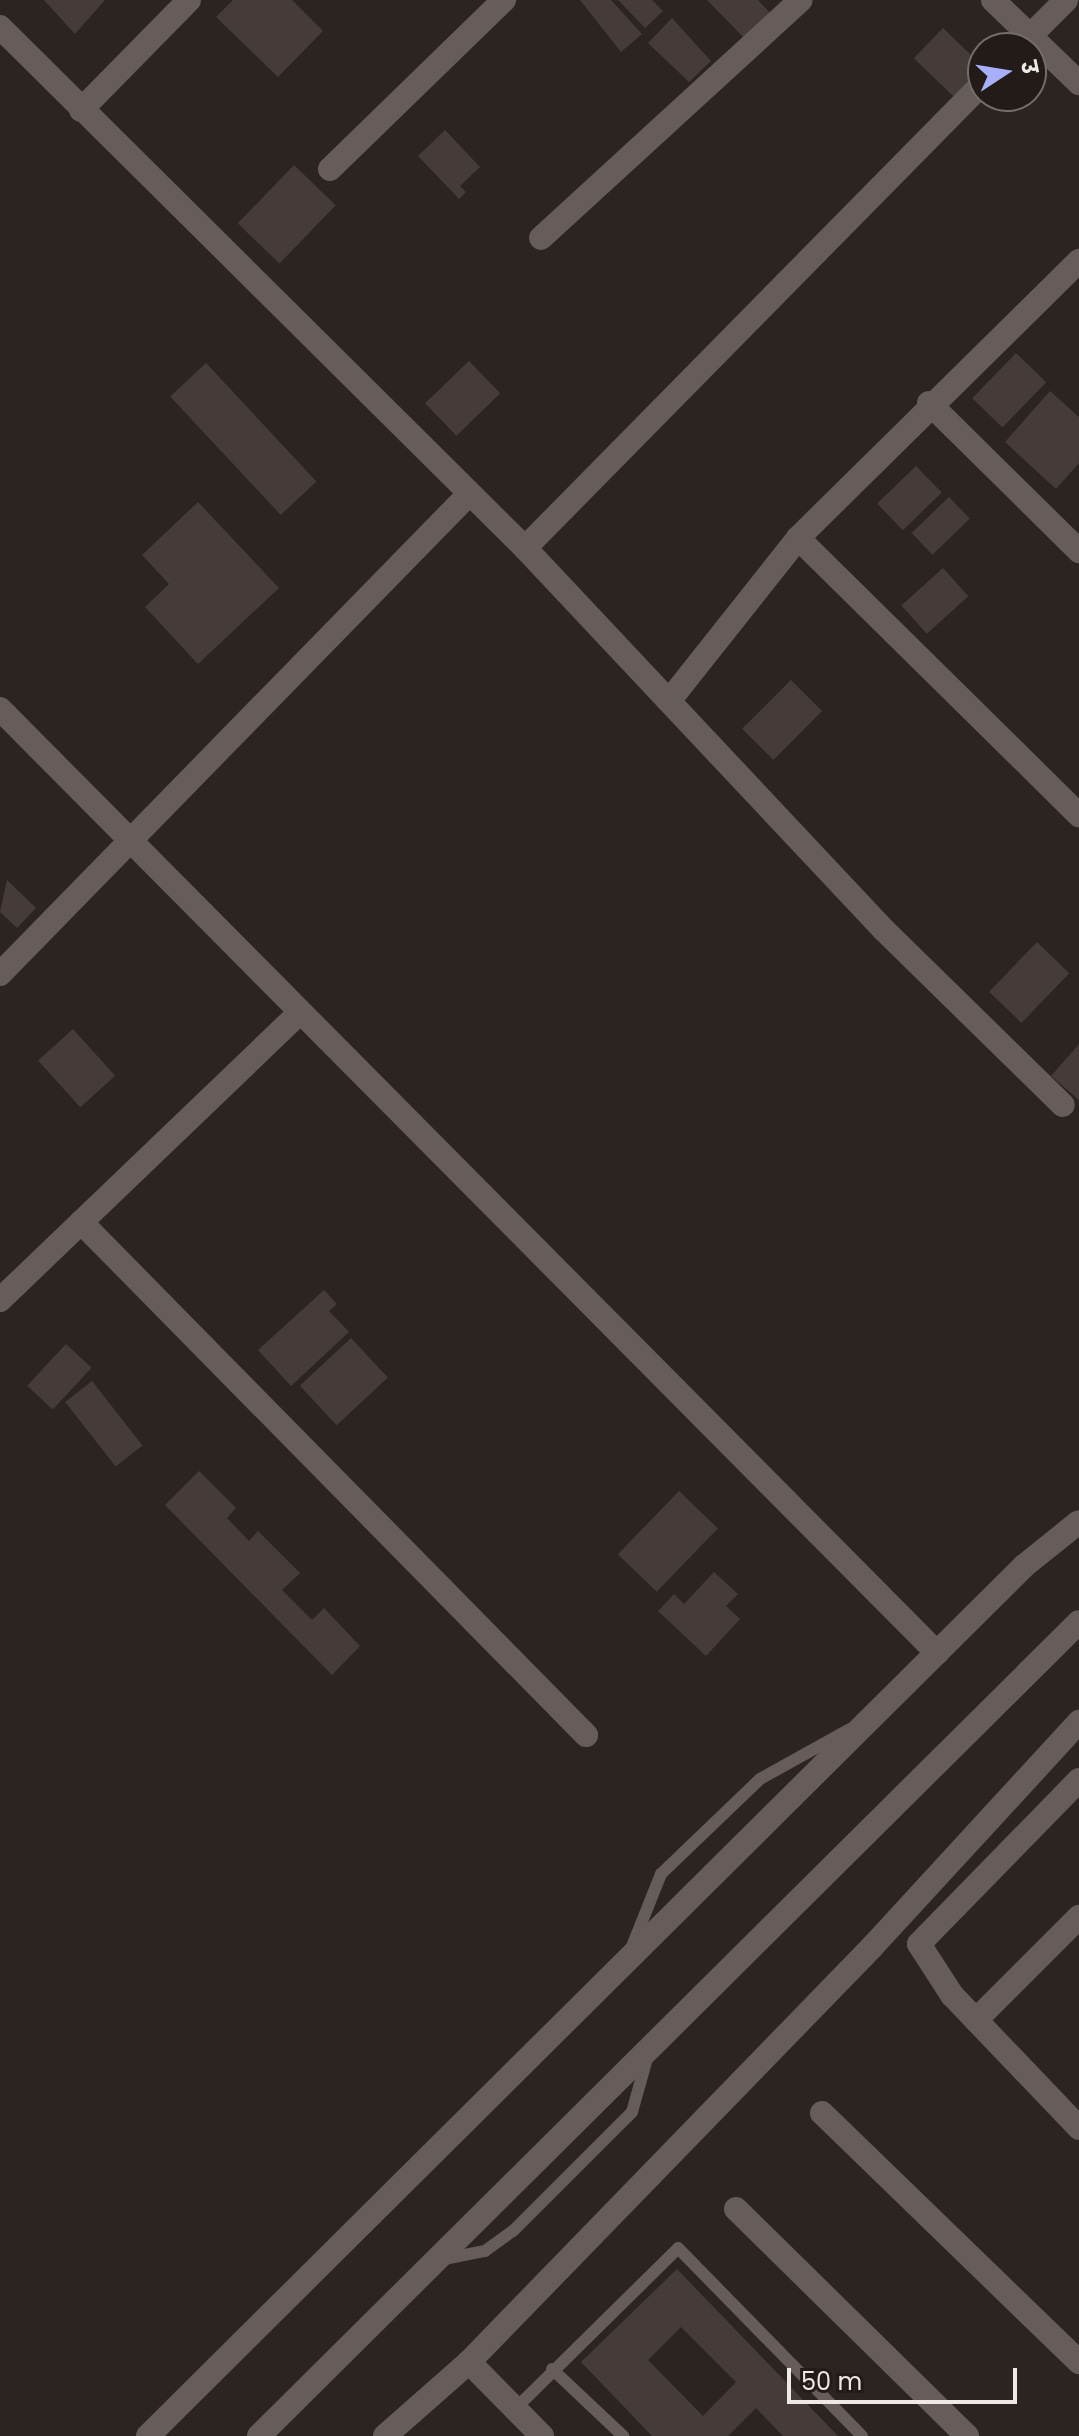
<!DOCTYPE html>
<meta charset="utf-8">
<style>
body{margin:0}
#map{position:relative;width:1079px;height:2436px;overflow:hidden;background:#2c2421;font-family:Poppins,"Noto Sans Devanagari",sans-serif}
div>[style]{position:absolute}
.building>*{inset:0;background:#453c39;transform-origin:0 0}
.lane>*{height:12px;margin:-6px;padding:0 6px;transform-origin:6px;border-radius:6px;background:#665d5a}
.street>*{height:24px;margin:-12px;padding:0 12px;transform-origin:12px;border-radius:12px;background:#665d5a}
.secondary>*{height:24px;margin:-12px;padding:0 12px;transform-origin:12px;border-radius:12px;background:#665d5a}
span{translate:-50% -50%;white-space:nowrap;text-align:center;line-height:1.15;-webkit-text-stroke:6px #221b18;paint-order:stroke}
.north{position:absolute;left:967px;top:32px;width:80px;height:80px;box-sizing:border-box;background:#221b18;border:2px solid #746d6b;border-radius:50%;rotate:78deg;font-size:22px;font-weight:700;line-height:32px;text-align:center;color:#eee9e7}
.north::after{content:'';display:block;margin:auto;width:28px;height:36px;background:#a8b0fc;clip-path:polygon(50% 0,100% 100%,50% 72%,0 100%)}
.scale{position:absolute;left:787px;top:2368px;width:230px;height:36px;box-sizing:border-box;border:4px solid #eee9e7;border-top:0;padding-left:10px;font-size:24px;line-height:28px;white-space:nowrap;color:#eee9e7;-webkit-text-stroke:6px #221b18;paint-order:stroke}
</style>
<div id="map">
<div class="building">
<div style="clip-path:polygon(44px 0,105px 0,75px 34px)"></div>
<div style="clip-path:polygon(233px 0,292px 0,323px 31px,278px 77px,216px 17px)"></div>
<div style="clip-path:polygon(580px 0,611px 0,642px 34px,621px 52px)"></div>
<div style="clip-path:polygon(618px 0,652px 0,663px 11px,645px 28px)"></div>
<div style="clip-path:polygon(707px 0,758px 0,773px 16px,747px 41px)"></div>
<div style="clip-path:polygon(672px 18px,711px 61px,689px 82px,648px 43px)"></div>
<div style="left:943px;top:28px;width:56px;height:42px;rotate:44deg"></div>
<div style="clip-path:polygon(445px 130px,480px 167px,460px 186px,466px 192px,459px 199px,418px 156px)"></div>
<div style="left:294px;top:165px;width:58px;height:81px;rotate:44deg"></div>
<div style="left:1016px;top:353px;width:42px;height:63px;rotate:44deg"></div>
<div style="left:469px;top:361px;width:45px;height:61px;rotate:46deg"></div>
<div style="left:206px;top:363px;width:162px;height:49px;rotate:47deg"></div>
<div style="clip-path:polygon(1050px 391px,1079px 417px,1079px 463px,1056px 489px,1005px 442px)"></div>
<div style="left:916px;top:466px;width:37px;height:54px;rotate:46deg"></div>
<div style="left:949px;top:497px;width:30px;height:52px;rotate:46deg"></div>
<div style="clip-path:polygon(198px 502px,279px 588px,198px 664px,145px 607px,169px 584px,142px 555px)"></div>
<div style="left:943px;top:568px;width:38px;height:56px;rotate:48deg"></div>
<div style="left:791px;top:680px;width:44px;height:69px;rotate:45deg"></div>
<div style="clip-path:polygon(7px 880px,36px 908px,17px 928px,0 912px)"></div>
<div style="left:1037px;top:942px;width:45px;height:69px;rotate:44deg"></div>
<div style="left:73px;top:1029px;width:63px;height:47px;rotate:48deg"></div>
<div style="clip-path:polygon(1079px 1044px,1079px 1100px,1051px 1076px)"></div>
<div style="clip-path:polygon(324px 1290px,337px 1304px,329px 1311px,349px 1332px,291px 1386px,258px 1350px)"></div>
<div style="left:351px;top:1338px;width:54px;height:70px;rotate:47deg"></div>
<div style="left:66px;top:1344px;width:35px;height:57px;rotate:43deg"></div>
<div style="left:92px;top:1381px;width:82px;height:34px;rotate:52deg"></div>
<div style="clip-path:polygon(199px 1471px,236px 1508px,227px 1518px,249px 1541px,258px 1531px,300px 1573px,282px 1590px,312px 1620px,324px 1608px,360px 1646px,332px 1675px,165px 1505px)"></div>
<div style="left:679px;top:1491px;width:54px;height:88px;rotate:44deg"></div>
<div style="clip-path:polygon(714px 1572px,738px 1594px,726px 1606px,740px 1619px,706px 1656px,658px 1611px,674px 1594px,684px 1604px)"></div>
<div style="clip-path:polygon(evenodd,677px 2269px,838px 2436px,783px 2436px,756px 2408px,728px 2436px,652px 2436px,581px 2362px,677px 2269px,681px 2327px,736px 2382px,703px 2416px,648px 2360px,681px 2327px)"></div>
</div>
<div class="lane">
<div style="left:631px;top:1949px;width:81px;rotate:-68.2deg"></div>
<div style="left:661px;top:1874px;width:137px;rotate:-43.8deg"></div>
<div style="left:760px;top:1779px;width:103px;rotate:-29.1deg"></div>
<div style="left:439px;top:2260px;width:47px;rotate:-11.1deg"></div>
<div style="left:485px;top:2251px;width:34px;rotate:-36deg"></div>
<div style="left:513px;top:2231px;width:168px;rotate:-45deg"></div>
<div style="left:632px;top:2112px;width:59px;rotate:-74.3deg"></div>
<div style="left:552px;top:2369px;width:98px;rotate:43.3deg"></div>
<div style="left:515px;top:2409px;width:229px;rotate:-44.6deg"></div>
<div style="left:678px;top:2248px;width:263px;rotate:45.6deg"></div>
</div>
<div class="street">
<div style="left:993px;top:0;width:120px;rotate:44deg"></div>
<div style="left:0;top:27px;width:740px;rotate:44.78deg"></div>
<div style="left:525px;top:548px;width:524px;rotate:46.78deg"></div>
<div style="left:884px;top:930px;width:250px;rotate:44.4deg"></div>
<div style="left:1018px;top:48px;width:68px;rotate:-45deg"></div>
<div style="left:81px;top:110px;width:154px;rotate:-45.5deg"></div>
<div style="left:330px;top:169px;width:243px;rotate:-44.2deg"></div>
<div style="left:541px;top:238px;width:352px;rotate:-42.5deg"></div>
<div style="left:929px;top:403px;width:211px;rotate:44.6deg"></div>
<div style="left:798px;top:538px;width:395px;rotate:44.6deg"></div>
<div style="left:525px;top:548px;width:653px;rotate:-45.43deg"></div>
<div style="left:669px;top:701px;width:208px;rotate:-51.6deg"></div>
<div style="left:798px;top:538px;width:395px;rotate:-44.6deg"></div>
<div style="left:0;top:709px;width:1330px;rotate:45.21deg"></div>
<div style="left:0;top:974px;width:671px;rotate:-45.66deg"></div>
<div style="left:81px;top:1222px;width:720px;rotate:45.45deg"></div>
<div style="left:0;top:1300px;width:416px;rotate:-43.8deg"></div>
<div style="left:1079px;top:1780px;width:229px;rotate:134.3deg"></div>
<div style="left:919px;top:1944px;width:61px;rotate:57.1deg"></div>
<div style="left:952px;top:1995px;width:184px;rotate:46.3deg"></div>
<div style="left:976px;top:2020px;width:146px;rotate:-45deg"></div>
<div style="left:822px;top:2113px;width:358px;rotate:44.1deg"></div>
<div style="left:736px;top:2209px;width:324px;rotate:44.5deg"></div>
<div style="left:469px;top:2362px;width:104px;rotate:45.4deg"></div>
<div style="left:385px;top:2436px;width:112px;rotate:-41.4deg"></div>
<div style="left:469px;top:2362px;width:578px;rotate:-45.84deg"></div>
<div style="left:872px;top:1947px;width:306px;rotate:-47.4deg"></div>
</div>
<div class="secondary">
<div style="left:148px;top:2436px;width:1235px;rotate:-44.8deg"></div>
<div style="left:1024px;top:1566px;width:70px;rotate:-38.7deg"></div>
<div style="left:259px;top:2436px;width:1155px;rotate:-44.79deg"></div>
</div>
<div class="north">उ</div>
<div class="scale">50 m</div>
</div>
